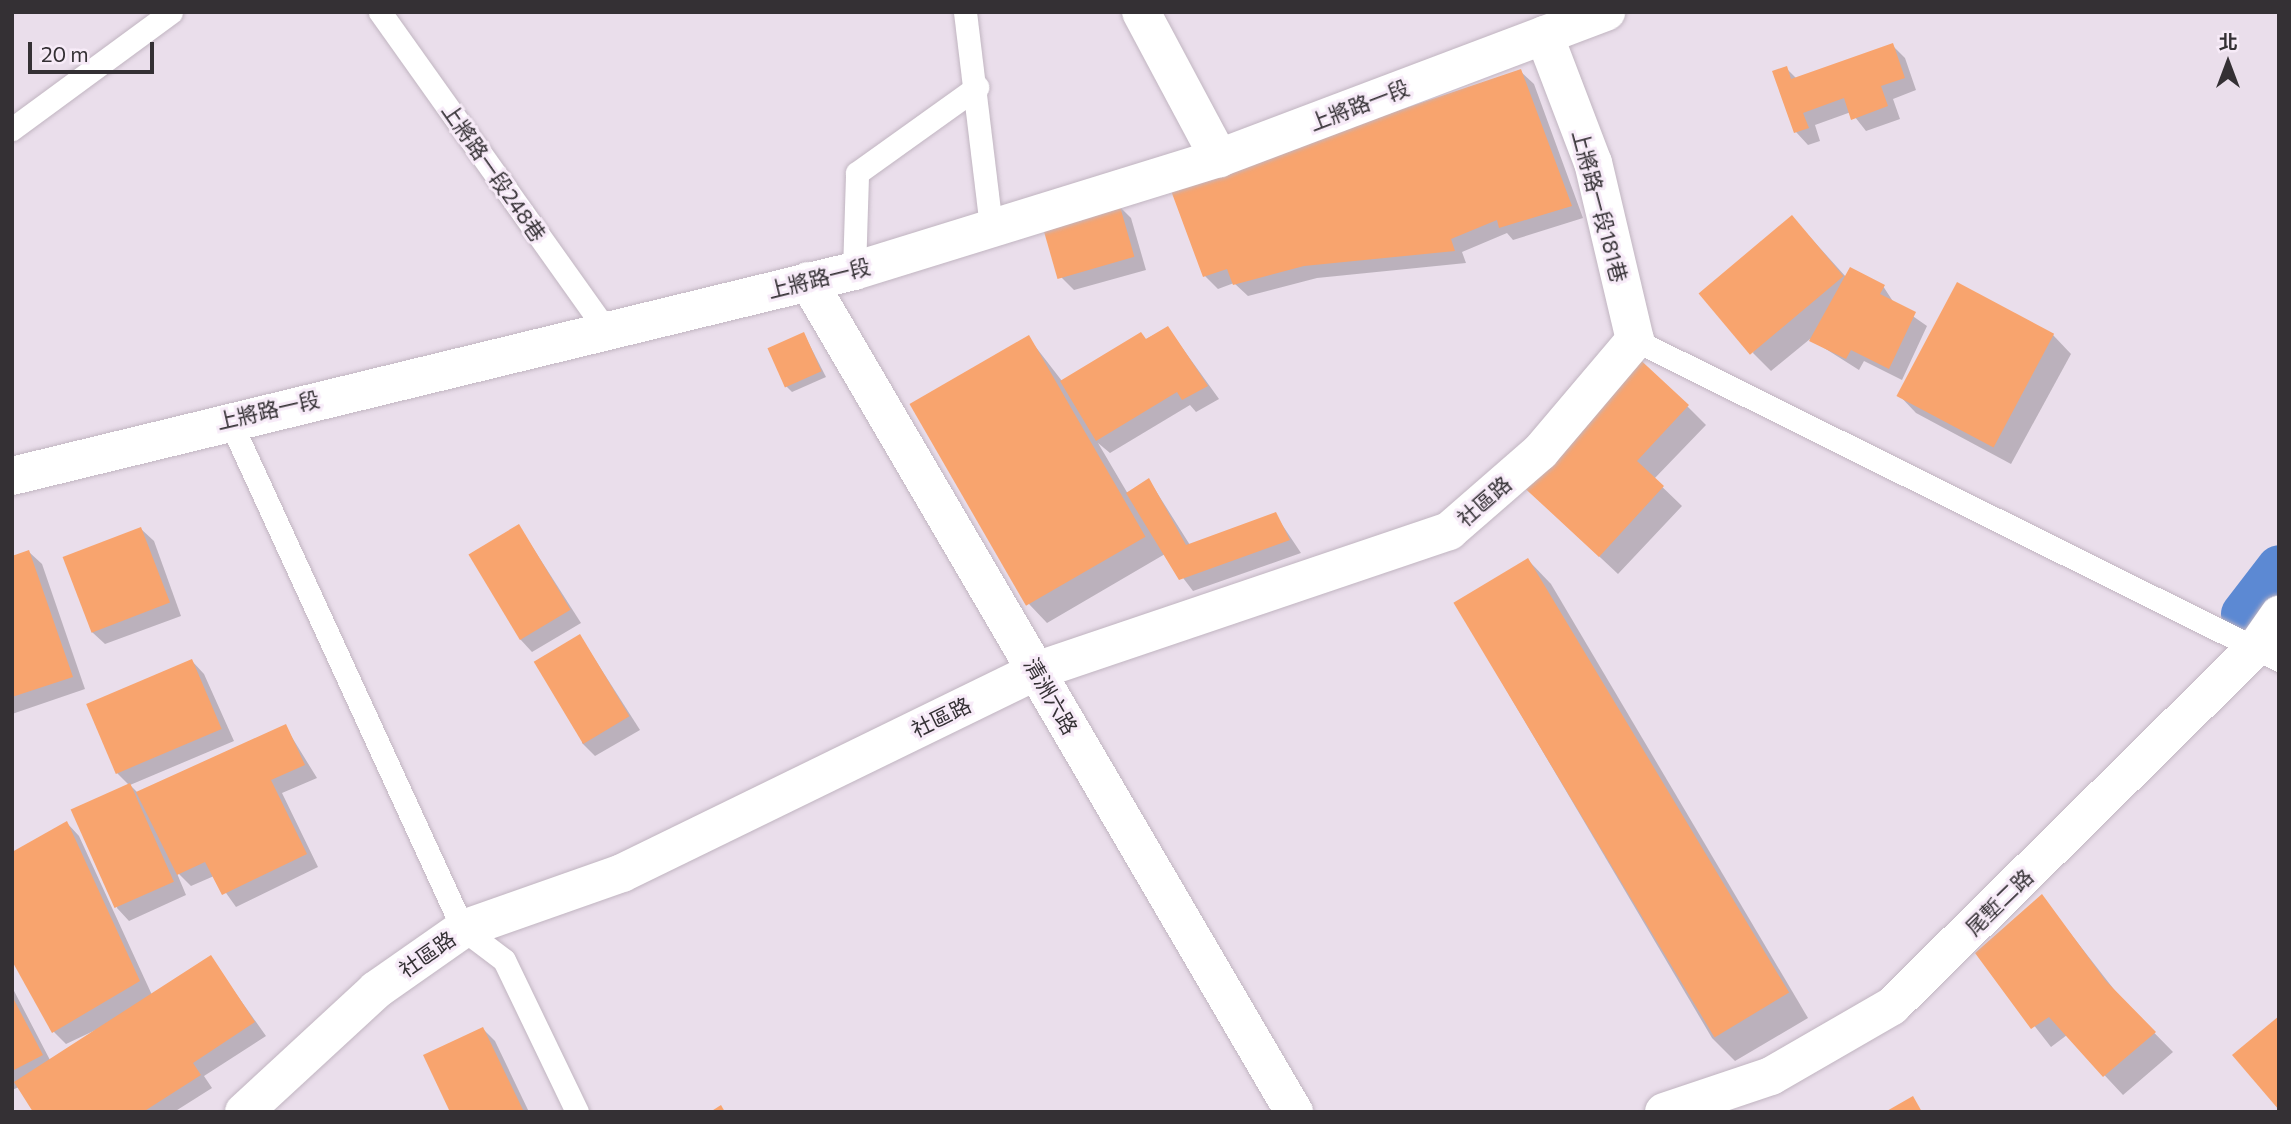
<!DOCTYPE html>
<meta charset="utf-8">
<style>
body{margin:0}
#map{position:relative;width:2291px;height:1124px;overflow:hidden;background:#eadeeb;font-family:Commissioner,"Noto Sans TC",sans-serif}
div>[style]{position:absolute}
.shadow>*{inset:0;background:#0003}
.canal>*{height:44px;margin:-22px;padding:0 22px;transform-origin:22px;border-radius:22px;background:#5c89d3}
.building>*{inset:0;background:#f8a46e;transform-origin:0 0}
.roads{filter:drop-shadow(0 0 2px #c1b5c1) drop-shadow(0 0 2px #c1b5c1)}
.service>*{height:23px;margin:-11.5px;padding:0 11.5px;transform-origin:11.5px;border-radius:11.5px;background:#fff}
.minor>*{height:38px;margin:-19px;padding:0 19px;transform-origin:19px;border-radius:19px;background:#fff}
.secondary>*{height:38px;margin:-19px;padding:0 19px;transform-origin:19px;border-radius:19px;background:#fff}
span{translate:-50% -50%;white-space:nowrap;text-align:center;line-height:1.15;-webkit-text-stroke:6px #f7ebf8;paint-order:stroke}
.street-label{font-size:21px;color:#343034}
.frame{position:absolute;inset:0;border:14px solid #343034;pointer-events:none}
.north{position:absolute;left:2193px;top:28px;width:70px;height:70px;-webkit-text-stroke:5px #f7ebf8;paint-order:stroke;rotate:0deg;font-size:19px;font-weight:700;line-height:28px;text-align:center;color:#343034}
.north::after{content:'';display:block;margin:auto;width:24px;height:32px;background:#343034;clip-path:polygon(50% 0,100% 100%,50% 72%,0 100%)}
.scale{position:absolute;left:28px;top:42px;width:126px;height:32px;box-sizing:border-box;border:4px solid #343034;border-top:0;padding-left:9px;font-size:21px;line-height:24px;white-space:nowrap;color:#343034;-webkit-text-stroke:5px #f7ebf8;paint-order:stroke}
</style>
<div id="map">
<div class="shadow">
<div style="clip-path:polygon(1892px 45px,1905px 58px,1916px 90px,1893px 99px,1900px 119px,1866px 131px,1851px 112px,1815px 125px,1820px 141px,1808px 145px,1796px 132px,1786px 68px,1797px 79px)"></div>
<div style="clip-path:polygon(1521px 72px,1534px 84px,1583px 218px,1513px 240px,1507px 233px,1462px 252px,1466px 263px,1317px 278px,1248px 296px,1234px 283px,1218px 289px,1205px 276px,1325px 139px)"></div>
<div style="clip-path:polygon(1118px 205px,1131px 218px,1146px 270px,1074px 290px,1061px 277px)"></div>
<div style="clip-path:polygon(1792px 217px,1846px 277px,1883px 286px,1894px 303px,1927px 326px,1902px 380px,1864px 361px,1859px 370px,1810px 339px,1771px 371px,1753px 353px)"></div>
<div style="clip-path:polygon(1168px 328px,1219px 399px,1196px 412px,1190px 405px,1110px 453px,1098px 443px,1128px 494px,1149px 480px,1190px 545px,1275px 514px,1301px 553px,1193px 591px,1165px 554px,1047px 623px,1029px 604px,1028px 337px,1062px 381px)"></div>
<div style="clip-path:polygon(804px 334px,826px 377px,792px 392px,786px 386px)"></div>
<div style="clip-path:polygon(2053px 335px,2071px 354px,2011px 464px,1916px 413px,1898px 394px)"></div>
<div style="clip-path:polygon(1687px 406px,1706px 425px,1654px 479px,1682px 506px,1618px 574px,1537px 498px)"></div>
<div style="clip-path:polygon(519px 526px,581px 623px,532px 652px,520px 639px)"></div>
<div style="clip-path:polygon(141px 529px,154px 541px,181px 616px,105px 644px,92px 632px)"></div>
<div style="clip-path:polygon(29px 552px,42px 564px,85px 689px,12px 714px,12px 558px)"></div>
<div style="clip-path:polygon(1528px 560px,1551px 584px,1808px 1018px,1735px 1061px,1712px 1038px,1455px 603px)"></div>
<div style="clip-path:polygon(580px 636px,640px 730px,595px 756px,582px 743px)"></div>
<div style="clip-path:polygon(192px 661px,204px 674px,234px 741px,130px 785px,138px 793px,285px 726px,317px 778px,282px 793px,318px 867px,236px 907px,214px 876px,191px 886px,176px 871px,186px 895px,129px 921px,117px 908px,129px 785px,117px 773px)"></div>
<div style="clip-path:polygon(67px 823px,79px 836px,152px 995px,210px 957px,266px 1036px,204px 1076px,212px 1088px,174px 1112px,35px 1112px,19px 1087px,12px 1090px,12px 987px,50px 1060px,102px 1027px,66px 1044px,54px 1032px)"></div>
<div style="clip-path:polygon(2042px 897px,2123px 1001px,2173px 1052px,2123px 1095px,2067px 1035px,2051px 1047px,1977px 953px)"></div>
<div style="clip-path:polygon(483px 1029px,495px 1041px,529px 1112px,452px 1112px)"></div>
</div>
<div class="canal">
<div style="left:2243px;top:614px;width:59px;rotate:-52.5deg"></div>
</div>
<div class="building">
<div style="clip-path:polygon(1893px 43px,1905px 78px,1881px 86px,1888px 106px,1851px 120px,1844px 98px,1803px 113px,1809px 128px,1794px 133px,1772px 71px,1787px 66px,1791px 79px)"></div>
<div style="clip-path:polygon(1521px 69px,1572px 206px,1499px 228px,1497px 220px,1451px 239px,1455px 251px,1304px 266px,1233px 285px,1227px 269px,1203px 277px,1170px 188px)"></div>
<div style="left:1119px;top:203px;width:56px;height:80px;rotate:74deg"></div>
<div style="left:1792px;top:215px;width:80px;height:122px;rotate:50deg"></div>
<div style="clip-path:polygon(1850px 267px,1885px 285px,1880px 294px,1916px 312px,1889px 369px,1851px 350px,1846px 359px,1809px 341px)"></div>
<div style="left:1957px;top:282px;width:110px;height:129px;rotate:28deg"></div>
<div style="clip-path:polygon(1168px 326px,1208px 386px,1182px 400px,1177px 392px,1096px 441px,1060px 381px,1141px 332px,1146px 339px)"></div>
<div style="left:804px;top:332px;width:43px;height:40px;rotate:66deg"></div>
<div style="left:1029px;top:335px;width:233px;height:138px;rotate:60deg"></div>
<div style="clip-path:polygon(1634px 354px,1689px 405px,1637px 461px,1664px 486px,1599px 557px,1516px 480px)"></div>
<div style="clip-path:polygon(1149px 478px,1186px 545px,1276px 512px,1290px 540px,1179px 580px,1126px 493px)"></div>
<div style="left:519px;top:524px;width:100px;height:59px;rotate:59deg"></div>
<div style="left:141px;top:527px;width:81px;height:84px;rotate:69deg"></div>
<div style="clip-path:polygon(29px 550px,73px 677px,12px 697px,12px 556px)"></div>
<div style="left:1528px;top:558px;width:507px;height:87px;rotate:59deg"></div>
<div style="left:580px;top:634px;width:96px;height:54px;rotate:59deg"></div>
<div style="left:192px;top:659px;width:76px;height:115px;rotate:67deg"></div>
<div style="clip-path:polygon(286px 724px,305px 765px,271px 780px,307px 854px,222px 895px,205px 862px,177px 875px,136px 792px)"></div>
<div style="left:130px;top:783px;width:108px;height:65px;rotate:66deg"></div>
<div style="clip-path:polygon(67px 821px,140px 981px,52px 1033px,12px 961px,12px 852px)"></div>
<div style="clip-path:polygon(2042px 894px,2105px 980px,2156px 1032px,2103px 1077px,2049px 1017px,2031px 1029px,1975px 953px)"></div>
<div style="clip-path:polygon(211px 955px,255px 1022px,193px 1063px,201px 1075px,143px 1112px,33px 1112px,14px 1082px)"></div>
<div style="clip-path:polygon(12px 996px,43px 1055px,12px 1071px)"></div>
<div style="clip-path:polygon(2279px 1016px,2279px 1110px,2232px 1055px)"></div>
<div style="clip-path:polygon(483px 1027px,524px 1112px,450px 1112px,423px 1055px)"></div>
<div style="clip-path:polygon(1913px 1096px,1922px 1112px,1885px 1112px)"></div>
<div style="clip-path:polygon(721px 1105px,725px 1112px,710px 1112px)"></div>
</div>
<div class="roads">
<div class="service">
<div style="left:380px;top:12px;width:394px;rotate:54.6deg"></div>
<div style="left:965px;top:12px;width:218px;rotate:83.1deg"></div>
<div style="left:12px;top:129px;width:197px;rotate:-36.3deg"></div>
<div style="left:854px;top:271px;width:98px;rotate:-88.2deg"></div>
<div style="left:857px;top:173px;width:148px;rotate:-35.6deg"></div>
<div style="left:1635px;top:340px;width:719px;rotate:26.42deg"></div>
<div style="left:229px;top:419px;width:561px;rotate:65.35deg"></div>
<div style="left:463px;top:929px;width:51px;rotate:37.1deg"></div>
<div style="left:504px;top:960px;width:169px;rotate:64.3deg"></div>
</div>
<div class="minor">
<div style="left:1141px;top:12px;width:166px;rotate:61.9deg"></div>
<div style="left:808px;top:281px;width:963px;rotate:59.68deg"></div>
<div style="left:244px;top:1112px;width:180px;rotate:-42.7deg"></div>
<div style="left:376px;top:990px;width:106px;rotate:-35deg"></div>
<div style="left:463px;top:929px;width:169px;rotate:-19.4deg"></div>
<div style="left:622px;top:873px;width:461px;rotate:-26deg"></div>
<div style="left:1036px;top:671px;width:436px;rotate:-18.7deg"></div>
<div style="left:1449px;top:531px;width:121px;rotate:-41deg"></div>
<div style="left:1540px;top:452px;width:147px;rotate:-49.7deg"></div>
<div style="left:1635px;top:340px;width:182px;rotate:-103.3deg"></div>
<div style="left:1593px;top:163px;width:137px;rotate:-110.9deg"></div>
<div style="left:1664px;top:1112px;width:113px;rotate:-18.6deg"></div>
<div style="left:1771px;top:1076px;width:140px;rotate:-30deg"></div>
<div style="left:1892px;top:1006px;width:514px;rotate:-44.61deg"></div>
<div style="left:2258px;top:645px;width:37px;rotate:-55deg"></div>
</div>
<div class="secondary">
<div style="left:12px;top:476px;width:867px;rotate:-13.68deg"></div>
<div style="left:854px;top:271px;width:382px;rotate:-17.2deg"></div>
<div style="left:1219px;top:158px;width:414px;rotate:-20.7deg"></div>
</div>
</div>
<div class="street-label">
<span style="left:1359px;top:105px;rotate:-21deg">上將路一段</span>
<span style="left:494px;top:172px;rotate:55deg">上將路一段248巷</span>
<span style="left:1600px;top:206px;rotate:75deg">上將路一段181巷</span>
<span style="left:819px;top:278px;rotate:-14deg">上將路一段</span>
<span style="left:268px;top:410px;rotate:-13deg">上將路一段</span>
<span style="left:1484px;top:501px;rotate:-41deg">社區路</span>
<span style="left:1051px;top:696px;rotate:60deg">清洲六路</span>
<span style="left:941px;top:717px;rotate:-26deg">社區路</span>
<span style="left:1999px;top:902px;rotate:-44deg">尾塹二路</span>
<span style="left:427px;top:954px;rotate:-35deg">社區路</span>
</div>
<div class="frame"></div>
<div class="north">北</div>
<div class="scale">20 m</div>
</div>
